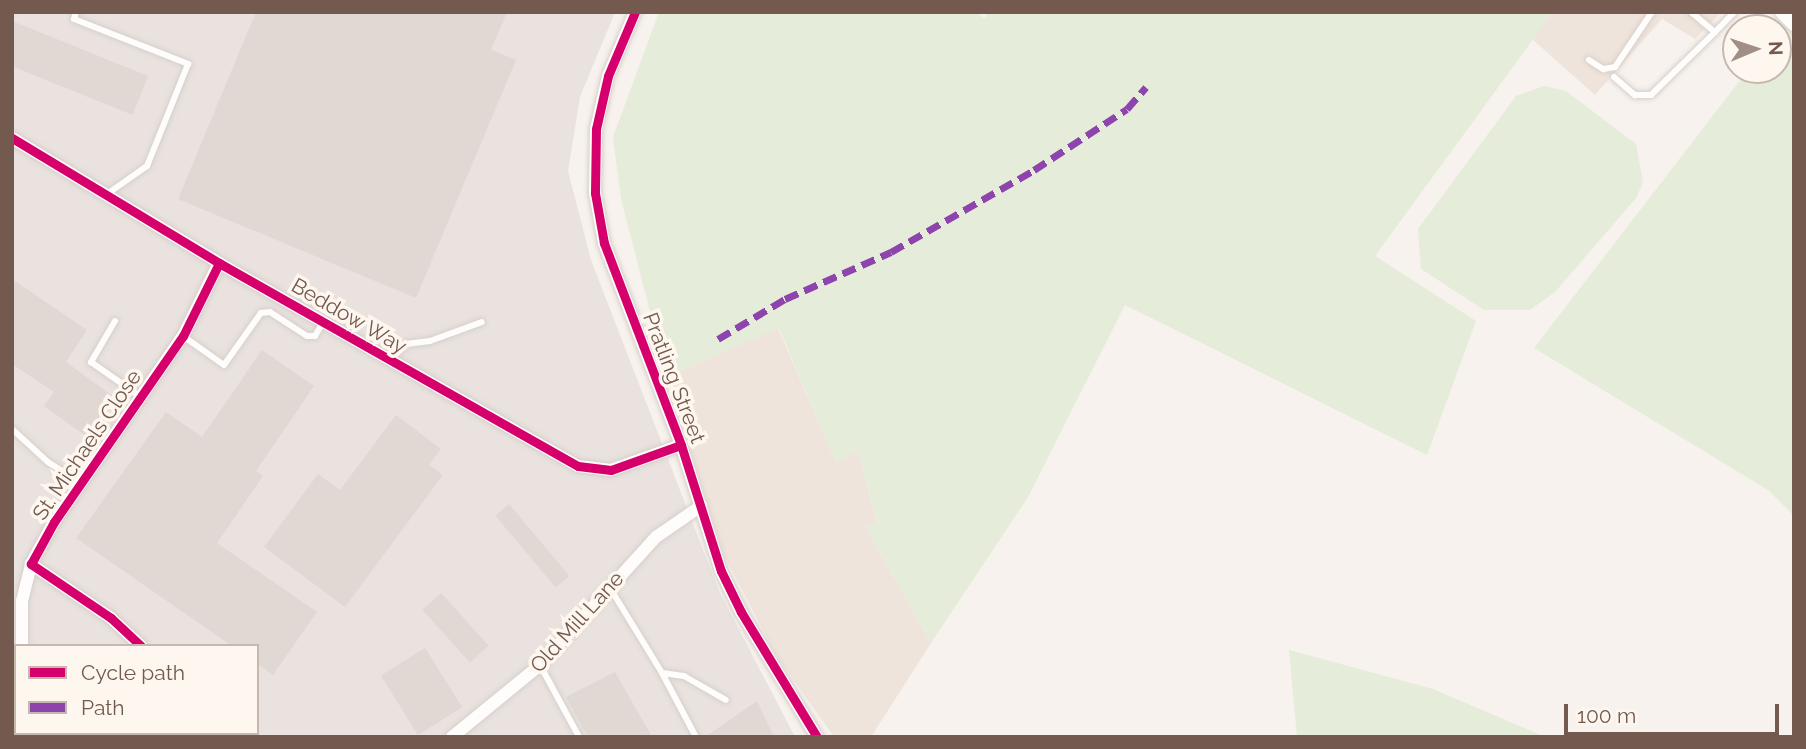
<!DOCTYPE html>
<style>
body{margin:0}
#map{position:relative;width:1806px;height:749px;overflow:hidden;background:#f7f2ed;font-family:Raleway,sans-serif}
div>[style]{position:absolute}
.residential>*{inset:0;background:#efe4db}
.industrial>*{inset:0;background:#e9e2de}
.green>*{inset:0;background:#e5ecd9}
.building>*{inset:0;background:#e0d8d2;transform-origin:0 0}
.roads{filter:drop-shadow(0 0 2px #d6cfcb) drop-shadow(0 0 2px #d6cfcb)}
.service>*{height:6px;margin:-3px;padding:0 3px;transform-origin:3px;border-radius:3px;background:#fefdfc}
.minor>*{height:12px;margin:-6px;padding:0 6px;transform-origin:6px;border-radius:6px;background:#fefdfc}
.tertiary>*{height:14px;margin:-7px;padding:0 7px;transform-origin:7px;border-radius:7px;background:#fefdfc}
.quiet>*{height:7px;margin-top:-3.5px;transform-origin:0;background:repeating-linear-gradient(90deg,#8e44ad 0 14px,transparent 0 21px)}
.cycleway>*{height:9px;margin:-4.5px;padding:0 4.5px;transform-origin:4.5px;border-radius:4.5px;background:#d6006c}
span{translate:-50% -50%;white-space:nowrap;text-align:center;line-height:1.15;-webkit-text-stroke:7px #fef7ef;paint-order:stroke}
.street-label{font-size:21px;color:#73594e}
.frame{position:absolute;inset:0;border:14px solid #73594e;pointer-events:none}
.legend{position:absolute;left:14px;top:644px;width:245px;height:91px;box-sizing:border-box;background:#fef7ef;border:2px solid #c6b8af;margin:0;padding:9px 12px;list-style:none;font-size:21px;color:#73594e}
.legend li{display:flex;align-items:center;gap:14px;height:35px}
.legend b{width:35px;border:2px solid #c6b8af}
.north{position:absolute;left:1722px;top:14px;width:70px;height:70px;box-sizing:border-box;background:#fef7ef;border:2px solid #c6b8af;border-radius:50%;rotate:88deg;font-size:19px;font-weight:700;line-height:28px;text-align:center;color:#73594e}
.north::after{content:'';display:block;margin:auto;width:24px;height:32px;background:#a18f86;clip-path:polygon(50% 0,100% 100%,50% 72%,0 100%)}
.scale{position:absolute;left:1564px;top:704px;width:215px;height:32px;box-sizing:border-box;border:4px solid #73594e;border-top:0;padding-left:9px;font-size:21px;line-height:24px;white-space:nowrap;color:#73594e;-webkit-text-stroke:5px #fef7ef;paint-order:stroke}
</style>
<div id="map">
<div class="residential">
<div style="clip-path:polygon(1553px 12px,1722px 12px,1695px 39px,1662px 19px,1595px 95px,1532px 39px)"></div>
<div style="clip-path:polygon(778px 328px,836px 462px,858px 451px,877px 523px,865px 526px,931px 643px,871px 737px,834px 737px,776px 655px,724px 555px,667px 377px)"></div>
</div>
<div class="industrial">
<div style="clip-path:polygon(evenodd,12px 12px,615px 12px,580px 97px,568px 171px,591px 260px,719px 591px,795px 737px,12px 737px,12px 12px,16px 646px,257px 646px,257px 733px,16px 733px,16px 646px)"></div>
</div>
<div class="green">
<div style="clip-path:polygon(659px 12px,976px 12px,985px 19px,987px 12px,1553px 12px,1375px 256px,1476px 321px,1427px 455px,1125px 305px,1028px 497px,931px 643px,865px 526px,877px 522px,858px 451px,836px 463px,779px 328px,667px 377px,621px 199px,613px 137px)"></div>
<div style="clip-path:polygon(1783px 24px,1794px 34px,1794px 516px,1768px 490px,1534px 348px,1748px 70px,1778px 70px,1778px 30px)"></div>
<div style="clip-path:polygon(1544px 86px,1566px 91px,1636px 144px,1643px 182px,1636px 198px,1555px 292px,1530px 310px,1484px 310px,1421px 269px,1418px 229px,1516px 96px)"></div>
<div style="clip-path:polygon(1289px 650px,1433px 689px,1545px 737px,1297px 737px)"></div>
</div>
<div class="building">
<div style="clip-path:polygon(256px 12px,507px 12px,491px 50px,516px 60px,416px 298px,178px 199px)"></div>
<div style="left:12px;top:21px;width:147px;height:42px;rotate:22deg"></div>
<div style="clip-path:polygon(12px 279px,87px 330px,66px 362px,114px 397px,86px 436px,44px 406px,54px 392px,12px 364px)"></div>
<div style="clip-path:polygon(262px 350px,314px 386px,256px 471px,263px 476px,217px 543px,317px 612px,273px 675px,257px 664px,257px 646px,232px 646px,76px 538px,166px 412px,202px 437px)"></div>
<div style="clip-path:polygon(396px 415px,441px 449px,429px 465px,443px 475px,345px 607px,264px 547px,318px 474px,340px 490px)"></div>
<div style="left:509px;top:504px;width:94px;height:18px;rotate:50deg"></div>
<div style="left:441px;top:593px;width:71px;height:25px;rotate:48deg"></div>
<div style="left:425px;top:648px;width:70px;height:52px;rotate:58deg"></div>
<div style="clip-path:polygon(615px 672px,652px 737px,588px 737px,566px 697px)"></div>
<div style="clip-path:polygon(757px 701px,774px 737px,705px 737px)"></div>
</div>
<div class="roads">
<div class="service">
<div style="left:76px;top:12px;width:7px;rotate:106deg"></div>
<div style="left:74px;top:19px;width:123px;rotate:21.5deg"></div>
<div style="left:188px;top:64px;width:110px;rotate:111.9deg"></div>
<div style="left:147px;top:166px;width:49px;rotate:145deg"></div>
<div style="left:1691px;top:12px;width:31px;rotate:40deg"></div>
<div style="left:1715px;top:32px;width:28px;rotate:-46deg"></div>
<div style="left:1589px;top:60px;width:17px;rotate:33deg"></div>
<div style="left:1603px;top:69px;width:12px;rotate:-9deg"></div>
<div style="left:1615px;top:67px;width:66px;rotate:-56.1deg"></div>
<div style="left:1614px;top:77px;width:28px;rotate:41deg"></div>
<div style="left:1635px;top:95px;width:16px"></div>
<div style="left:1651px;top:95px;width:90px;rotate:-44.5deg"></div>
<div style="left:115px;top:321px;width:48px;rotate:120.3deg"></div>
<div style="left:91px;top:362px;width:61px;rotate:35deg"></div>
<div style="left:183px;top:336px;width:50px;rotate:35.3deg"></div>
<div style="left:224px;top:365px;width:64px;rotate:-54.6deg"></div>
<div style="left:261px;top:313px;width:9px;rotate:-6deg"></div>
<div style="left:270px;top:312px;width:44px;rotate:33deg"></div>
<div style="left:307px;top:336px;width:8px"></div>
<div style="left:315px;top:336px;width:16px;rotate:-60deg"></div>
<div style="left:390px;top:360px;width:23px;rotate:-45deg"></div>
<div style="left:406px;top:344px;width:24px;rotate:-7deg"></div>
<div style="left:430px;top:341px;width:55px;rotate:-20.1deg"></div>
<div style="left:12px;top:429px;width:49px;rotate:42.5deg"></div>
<div style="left:48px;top:462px;width:38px;rotate:33deg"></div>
<div style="left:610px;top:588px;width:100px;rotate:58.5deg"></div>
<div style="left:662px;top:673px;width:22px;rotate:8deg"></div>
<div style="left:684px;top:676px;width:48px;rotate:29.7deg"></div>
<div style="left:540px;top:665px;width:80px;rotate:61.5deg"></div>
<div style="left:662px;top:673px;width:72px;rotate:62deg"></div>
<div style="left:12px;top:682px;width:4px"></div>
</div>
<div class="minor">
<div style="left:635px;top:12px;width:69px;rotate:112.9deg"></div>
<div style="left:608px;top:76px;width:54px;rotate:102.8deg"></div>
<div style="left:596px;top:129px;width:64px;rotate:90.9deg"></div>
<div style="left:595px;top:193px;width:51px;rotate:79.8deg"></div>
<div style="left:604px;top:243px;width:216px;rotate:69.1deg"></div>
<div style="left:681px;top:445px;width:132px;rotate:72.4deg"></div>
<div style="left:721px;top:571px;width:46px;rotate:64deg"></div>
<div style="left:741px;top:612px;width:146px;rotate:58.7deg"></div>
<div style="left:12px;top:138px;width:242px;rotate:31.1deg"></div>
<div style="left:219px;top:263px;width:412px;rotate:29.5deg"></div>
<div style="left:578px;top:466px;width:33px;rotate:7deg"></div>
<div style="left:611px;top:470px;width:74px;rotate:-19.7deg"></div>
<div style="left:22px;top:646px;width:45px;rotate:-90deg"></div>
<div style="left:22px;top:601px;width:38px;rotate:-76deg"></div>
<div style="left:141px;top:646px;width:41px;rotate:-137deg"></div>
<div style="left:111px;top:618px;width:97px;rotate:-146deg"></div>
<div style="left:31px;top:564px;width:48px;rotate:-61.3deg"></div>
<div style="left:54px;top:522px;width:226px;rotate:-55.3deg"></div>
<div style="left:183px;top:336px;width:81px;rotate:-63.7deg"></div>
<div style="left:25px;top:733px;width:4px;rotate:90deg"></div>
<div style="left:156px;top:733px;width:4px;rotate:90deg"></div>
<div style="left:452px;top:737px;width:114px;rotate:-39.3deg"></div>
<div style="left:540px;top:665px;width:173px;rotate:-47.8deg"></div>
<div style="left:656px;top:537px;width:55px;rotate:-34.6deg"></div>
</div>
<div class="tertiary">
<div style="left:1782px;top:12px;width:17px;rotate:45deg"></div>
</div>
</div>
<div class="quiet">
<div style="left:718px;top:339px;width:78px;rotate:-30.8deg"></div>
<div style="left:785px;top:299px;width:116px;rotate:-23.9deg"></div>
<div style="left:891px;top:252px;width:165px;rotate:-29.8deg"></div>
<div style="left:1034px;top:170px;width:111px;rotate:-33.3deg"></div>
<div style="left:1127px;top:109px;width:29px;rotate:-49deg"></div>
</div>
<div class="cycleway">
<div style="left:635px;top:12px;width:69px;rotate:112.9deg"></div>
<div style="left:608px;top:76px;width:54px;rotate:102.8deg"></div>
<div style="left:596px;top:129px;width:64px;rotate:90.9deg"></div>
<div style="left:595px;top:193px;width:51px;rotate:79.8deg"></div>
<div style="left:604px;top:243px;width:216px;rotate:69.1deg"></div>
<div style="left:681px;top:445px;width:132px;rotate:72.4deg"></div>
<div style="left:721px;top:571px;width:46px;rotate:64deg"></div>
<div style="left:741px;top:612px;width:146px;rotate:58.7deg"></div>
<div style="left:12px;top:138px;width:242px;rotate:31.1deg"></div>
<div style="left:219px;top:263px;width:412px;rotate:29.5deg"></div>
<div style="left:578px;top:466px;width:33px;rotate:7deg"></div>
<div style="left:611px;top:470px;width:74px;rotate:-19.7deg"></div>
<div style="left:141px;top:646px;width:41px;rotate:-137deg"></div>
<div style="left:111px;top:618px;width:97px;rotate:-146deg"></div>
<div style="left:31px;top:564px;width:48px;rotate:-61.3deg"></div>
<div style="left:54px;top:522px;width:226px;rotate:-55.3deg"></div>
<div style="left:183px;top:336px;width:81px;rotate:-63.7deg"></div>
</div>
<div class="street-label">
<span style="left:349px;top:316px;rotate:30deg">Beddow Way</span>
<span style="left:674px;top:378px;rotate:69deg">Pratling Street</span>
<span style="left:87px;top:445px;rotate:-56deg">St. Michaels Close</span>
<span style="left:577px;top:622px;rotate:-48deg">Old Mill Lane</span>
</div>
<div class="frame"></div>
<ul class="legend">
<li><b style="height:9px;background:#d6006c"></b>Cycle path</li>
<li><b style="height:9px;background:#8e44ad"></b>Path</li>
</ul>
<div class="north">N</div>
<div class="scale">100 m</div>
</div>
